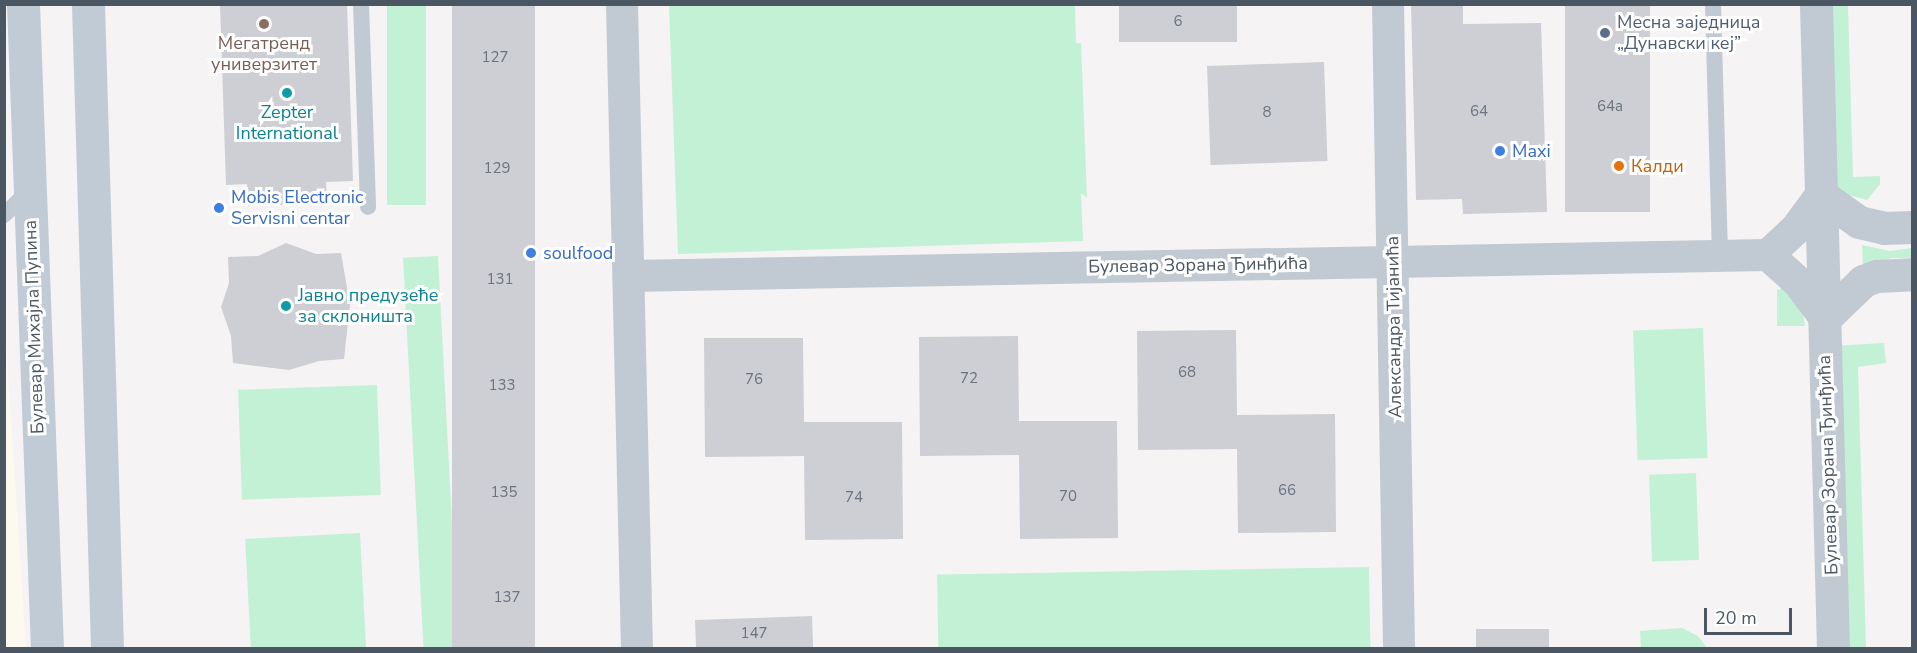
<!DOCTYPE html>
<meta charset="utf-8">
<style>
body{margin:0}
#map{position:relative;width:1917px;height:653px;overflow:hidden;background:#f5f3f3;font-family:"Nunito Sans",sans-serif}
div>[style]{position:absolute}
.commercial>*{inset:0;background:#fdf9ef}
.green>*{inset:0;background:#c3f1d5;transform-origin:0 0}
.building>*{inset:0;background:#cdcfd5;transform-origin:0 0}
.service>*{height:16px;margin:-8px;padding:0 8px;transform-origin:8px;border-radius:8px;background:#c1cad2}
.minor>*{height:32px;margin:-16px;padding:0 16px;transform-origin:16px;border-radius:16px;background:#c1cad2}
.tertiary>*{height:33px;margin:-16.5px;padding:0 16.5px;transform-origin:16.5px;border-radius:16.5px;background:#c1cad2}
.secondary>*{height:33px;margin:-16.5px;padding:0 16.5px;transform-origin:16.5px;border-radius:16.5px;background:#c1cbd6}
.dots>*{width:16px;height:16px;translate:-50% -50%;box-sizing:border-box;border:3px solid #fff;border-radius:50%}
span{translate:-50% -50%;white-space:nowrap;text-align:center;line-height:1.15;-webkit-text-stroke:6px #fff;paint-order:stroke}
.number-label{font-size:15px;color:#6b747e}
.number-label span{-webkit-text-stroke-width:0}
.service-label{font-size:18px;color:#4e5e75}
.left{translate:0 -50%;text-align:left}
.education-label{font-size:18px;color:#785e54}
.culture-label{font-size:18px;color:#0d838f}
.shop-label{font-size:18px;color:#366cbe}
.food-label{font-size:18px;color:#c56008}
.street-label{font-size:18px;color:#4a5661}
.frame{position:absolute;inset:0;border:6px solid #4a5661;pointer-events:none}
.scale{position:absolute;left:1704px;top:608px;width:88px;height:27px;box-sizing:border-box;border:3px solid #4a5661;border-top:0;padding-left:8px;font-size:18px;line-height:21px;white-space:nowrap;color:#4a5661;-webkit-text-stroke:4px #fff;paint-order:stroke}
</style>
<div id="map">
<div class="commercial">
<div style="clip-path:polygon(4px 325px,5px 325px,26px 648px,5px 648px)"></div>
</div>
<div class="green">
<div style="left:387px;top:5px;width:39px;height:200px"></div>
<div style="clip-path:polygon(669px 5px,1075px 5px,1076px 43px,1081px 43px,1087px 198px,1081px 193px,1083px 241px,678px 254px)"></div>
<div style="clip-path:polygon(1823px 5px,1848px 5px,1853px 177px,1880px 176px,1880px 184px,1867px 200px,1842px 193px,1832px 185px)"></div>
<div style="clip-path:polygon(1862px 245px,1890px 251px,1912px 248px,1912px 258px,1891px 258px,1863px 269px)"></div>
<div style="left:438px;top:256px;width:393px;height:35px;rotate:87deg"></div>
<div style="clip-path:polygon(1786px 287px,1802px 308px,1805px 326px,1777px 326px,1777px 290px)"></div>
<div style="left:1703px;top:328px;width:130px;height:70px;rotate:88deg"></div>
<div style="clip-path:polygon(1884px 343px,1886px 363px,1858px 367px,1866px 648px,1840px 648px,1832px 346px)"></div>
<div style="left:377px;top:385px;width:110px;height:139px;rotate:88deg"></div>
<div style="left:1696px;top:473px;width:87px;height:47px;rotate:88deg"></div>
<div style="left:360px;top:533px;width:115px;height:115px;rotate:87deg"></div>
<div style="left:1369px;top:567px;width:81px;height:432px;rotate:89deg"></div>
<div style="clip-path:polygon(1682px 628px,1698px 636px,1707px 648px,1641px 648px,1640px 631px)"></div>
</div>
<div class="building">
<div style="clip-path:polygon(220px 4px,347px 4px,353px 181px,326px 182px,327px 203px,248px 206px,247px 184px,226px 185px)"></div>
<div style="left:452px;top:4px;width:83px;height:644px"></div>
<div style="left:1119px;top:4px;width:118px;height:38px"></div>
<div style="clip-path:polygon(1411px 4px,1463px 4px,1463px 24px,1541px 23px,1547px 212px,1463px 214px,1462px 199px,1416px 200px)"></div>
<div style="left:1565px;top:4px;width:85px;height:208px"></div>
<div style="left:1324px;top:62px;width:99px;height:117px;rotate:88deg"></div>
<div style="clip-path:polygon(286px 243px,316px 254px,341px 253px,350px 305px,344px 359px,319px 361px,289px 370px,233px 363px,231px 336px,221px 307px,229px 283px,228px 257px,258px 256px)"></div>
<div style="clip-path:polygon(1236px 330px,1237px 415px,1335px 414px,1336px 532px,1238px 533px,1237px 449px,1138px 450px,1137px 331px)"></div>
<div style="clip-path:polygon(1018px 336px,1019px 421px,1117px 421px,1118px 538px,1020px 539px,1019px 455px,920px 456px,919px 337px)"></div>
<div style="clip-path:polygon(704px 338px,803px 338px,804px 422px,902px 422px,903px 539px,805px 540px,804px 456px,705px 457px)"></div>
<div style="left:812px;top:616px;width:32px;height:117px;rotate:88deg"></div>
<div style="left:1549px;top:629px;width:19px;height:73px;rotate:90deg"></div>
</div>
<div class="service">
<div style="left:361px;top:4px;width:203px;rotate:88deg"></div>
<div style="left:1713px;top:4px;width:252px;rotate:88.4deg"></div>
<div style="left:4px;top:215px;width:33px;rotate:-44deg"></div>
</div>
<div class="minor">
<div style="left:622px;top:4px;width:644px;rotate:88.67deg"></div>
<div style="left:1388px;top:4px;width:644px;rotate:89.02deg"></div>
<div style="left:1768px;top:255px;width:40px;rotate:42deg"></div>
<div style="left:1798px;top:282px;width:45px;rotate:53.1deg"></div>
<div style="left:629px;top:276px;width:1139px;rotate:-1.06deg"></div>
<div style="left:1768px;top:255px;width:38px;rotate:-43deg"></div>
<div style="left:1796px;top:229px;width:42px;rotate:-53.7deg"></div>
</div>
<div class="tertiary">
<div style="left:1816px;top:4px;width:644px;rotate:88.49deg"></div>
<div style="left:1821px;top:195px;width:47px;rotate:35.4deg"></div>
<div style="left:1859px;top:222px;width:26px;rotate:13deg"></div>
<div style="left:1884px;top:228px;width:28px;rotate:-2deg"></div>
<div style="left:1825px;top:318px;width:53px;rotate:-44.2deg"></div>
<div style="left:1863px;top:281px;width:15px;rotate:-20deg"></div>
<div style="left:1877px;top:276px;width:35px;rotate:-3deg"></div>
</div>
<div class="secondary">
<div style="left:23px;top:4px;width:644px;rotate:87.87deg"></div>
<div style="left:88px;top:4px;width:644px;rotate:88.31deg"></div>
</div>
<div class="dots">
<div style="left:264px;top:24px;background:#8d6e63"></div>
<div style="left:1605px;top:33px;background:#5c6f8a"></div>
<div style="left:287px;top:93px;background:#0f9aa8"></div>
<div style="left:1500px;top:151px;background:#3f7fe0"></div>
<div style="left:1619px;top:166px;background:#e8710a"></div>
<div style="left:219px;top:208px;background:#3f7fe0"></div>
<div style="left:531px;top:253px;background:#3f7fe0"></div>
<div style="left:286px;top:306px;background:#0f9aa8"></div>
</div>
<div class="number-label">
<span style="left:1178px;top:22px">6</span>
<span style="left:495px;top:58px">127</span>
<span style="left:1610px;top:107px">64a</span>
<span style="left:1479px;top:112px">64</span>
<span style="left:1267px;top:113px">8</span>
<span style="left:497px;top:169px">129</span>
<span style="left:500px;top:280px">131</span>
<span style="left:1187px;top:373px">68</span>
<span style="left:969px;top:379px">72</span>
<span style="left:754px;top:380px">76</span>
<span style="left:502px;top:386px">133</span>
<span style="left:1287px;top:491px">66</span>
<span style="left:504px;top:493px">135</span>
<span style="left:1068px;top:497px">70</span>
<span style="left:854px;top:498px">74</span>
<span style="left:507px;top:598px">137</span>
<span style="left:754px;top:634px">147</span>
</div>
<div class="service-label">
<span class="left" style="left:1617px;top:33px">Месна заједница<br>„Дунавски кеј”</span>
</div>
<div class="education-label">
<span style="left:264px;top:54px">Мегатренд<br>универзитет</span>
</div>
<div class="culture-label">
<span style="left:287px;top:123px">Zepter<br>International</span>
<span class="left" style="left:298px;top:306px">Јавно предузеће<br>за склоништа</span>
</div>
<div class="shop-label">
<span class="left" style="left:1512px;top:151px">Maxi</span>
<span class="left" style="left:231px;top:208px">Mobis Electronic<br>Servisni centar</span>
<span class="left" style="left:543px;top:253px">soulfood</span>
</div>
<div class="food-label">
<span class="left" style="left:1631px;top:166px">Калди</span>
</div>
<div class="street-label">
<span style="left:1198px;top:265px;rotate:-1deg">Булевар Зорана Ђинђића</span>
<span style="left:34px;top:327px;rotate:-92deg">Булевар Михајла Пупина</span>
<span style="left:1394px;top:327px;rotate:-91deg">Александра Тијанића</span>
<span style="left:1828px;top:465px;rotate:-92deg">Булевар Зорана Ђинђића</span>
</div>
<div class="frame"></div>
<div class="scale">20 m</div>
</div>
